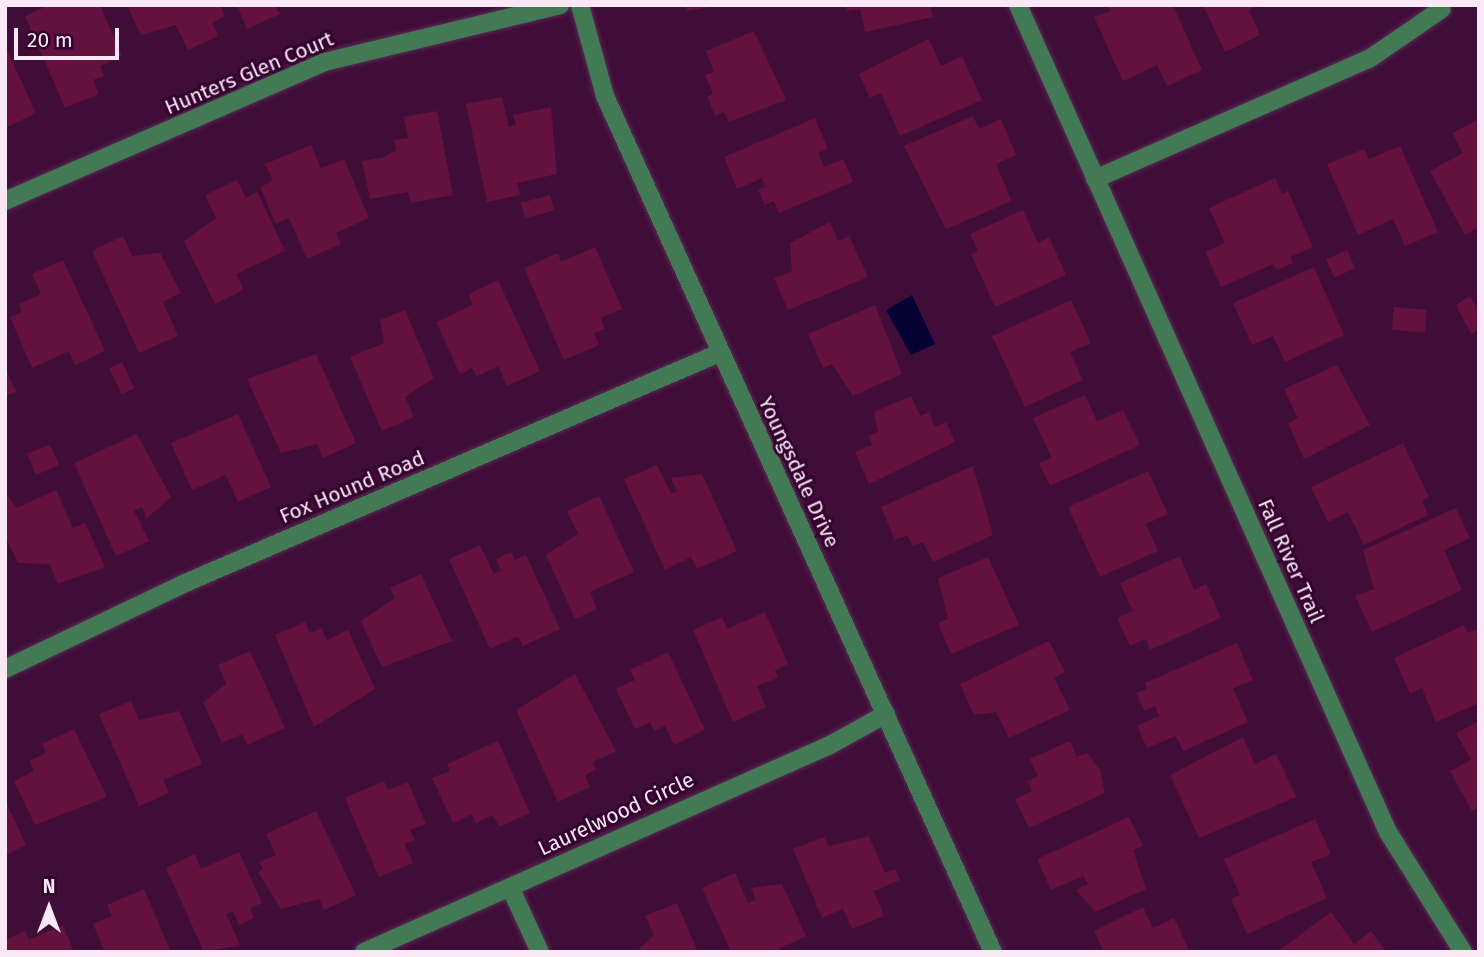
<!DOCTYPE html>
<style>
body{margin:0}
#map{position:relative;width:1484px;height:957px;overflow:hidden;background:#3f0d38;font-family:"Fira Sans",sans-serif}
div>[style]{position:absolute}
.water>*{inset:0;background:#060135}
.building>*{inset:0;background:#64113d;transform-origin:0 0}
.roads{filter:drop-shadow(0 0 2px #592c53) drop-shadow(0 0 2px #592c53)}
.minor>*{height:18px;margin:-9px;padding:0 9px;transform-origin:9px;border-radius:9px;background:#437a56}
span{translate:-50% -50%;white-space:nowrap;text-align:center;line-height:1.15;-webkit-text-stroke:6px #34022e;paint-order:stroke}
.street-label{font-size:21px;color:#fbe8f7}
.frame{position:absolute;inset:0;border:7px solid #fbe8f7;pointer-events:none}
.north{position:absolute;left:14px;top:873px;width:70px;height:70px;-webkit-text-stroke:5px #34022e;paint-order:stroke;rotate:0deg;font-size:19px;font-weight:700;line-height:28px;text-align:center;color:#fbe8f7}
.north::after{content:'';display:block;margin:auto;width:24px;height:32px;background:#fbe8f7;clip-path:polygon(50% 0,100% 100%,50% 72%,0 100%)}
.scale{position:absolute;left:14px;top:28px;width:105px;height:32px;box-sizing:border-box;border:4px solid #fbe8f7;border-top:0;padding-left:9px;font-size:21px;line-height:24px;white-space:nowrap;color:#fbe8f7;-webkit-text-stroke:5px #34022e;paint-order:stroke}
</style>
<div id="map">
<div class="water">
<div style="clip-path:polygon(912px 295px,935px 344px,911px 355px,886px 310px)"></div>
</div>
<div class="building">
<div style="clip-path:polygon(49px 5px,100px 5px,122px 56px,100px 66px,104px 76px,93px 80px,99px 94px,65px 108px,25px 16px)"></div>
<div style="clip-path:polygon(127px 5px,220px 5px,225px 16px,212px 23px,218px 36px,188px 50px,176px 25px,141px 35px)"></div>
<div style="clip-path:polygon(237px 5px,275px 5px,280px 14px,247px 29px)"></div>
<div style="clip-path:polygon(686px 5px,709px 5px,709px 7px,687px 11px)"></div>
<div style="clip-path:polygon(846px 5px,930px 5px,933px 17px,865px 32px,860px 9px,847px 11px)"></div>
<div style="clip-path:polygon(1107px 5px,1173px 5px,1202px 70px,1167px 86px,1157px 65px,1123px 81px,1094px 17px,1110px 11px)"></div>
<div style="clip-path:polygon(1203px 5px,1259px 5px,1249px 10px,1260px 35px,1225px 52px)"></div>
<div style="clip-path:polygon(754px 31px,786px 100px,729px 122px,724px 112px,715px 116px,707px 96px,713px 94px,705px 75px,714px 72px,706px 51px)"></div>
<div style="clip-path:polygon(929px 39px,941px 66px,962px 56px,982px 100px,900px 136px,881px 93px,870px 98px,859px 74px)"></div>
<div style="clip-path:polygon(5px 46px,36px 113px,5px 128px)"></div>
<div style="clip-path:polygon(502px 97px,509px 127px,516px 125px,513px 115px,551px 107px,557px 174px,517px 183px,520px 195px,487px 202px,466px 104px)"></div>
<div style="clip-path:polygon(437px 111px,453px 195px,411px 203px,408px 192px,370px 199px,362px 161px,385px 157px,396px 150px,394px 140px,408px 138px,404px 117px)"></div>
<div style="clip-path:polygon(973px 116px,979px 129px,1001px 119px,1016px 155px,996px 164px,1012px 201px,946px 229px,904px 146px)"></div>
<div style="clip-path:polygon(815px 118px,828px 149px,818px 153px,824px 167px,843px 159px,853px 182px,779px 213px,774px 201px,765px 205px,758px 190px,765px 187px,762px 178px,737px 189px,724px 157px)"></div>
<div style="clip-path:polygon(1479px 119px,1479px 227px,1465px 235px,1430px 171px,1463px 153px,1452px 133px)"></div>
<div style="clip-path:polygon(311px 145px,321px 168px,344px 159px,369px 218px,336px 233px,341px 244px,307px 259px,289px 218px,276px 224px,260px 187px,273px 181px,265px 164px)"></div>
<div style="clip-path:polygon(1400px 146px,1438px 232px,1405px 246px,1393px 219px,1358px 235px,1327px 164px,1364px 149px,1369px 159px)"></div>
<div style="clip-path:polygon(1275px 178px,1282px 194px,1288px 191px,1313px 247px,1290px 257px,1293px 263px,1277px 270px,1273px 264px,1221px 287px,1205px 252px,1225px 243px,1209px 208px)"></div>
<div style="clip-path:polygon(237px 180px,246px 198px,257px 192px,285px 251px,236px 274px,244px 290px,215px 304px,184px 241px,216px 218px,205px 195px)"></div>
<div style="left:550px;top:195px;width:16px;height:30px;rotate:75deg"></div>
<div style="clip-path:polygon(1023px 210px,1038px 243px,1049px 237px,1066px 275px,995px 307px,971px 254px,978px 251px,970px 234px)"></div>
<div style="clip-path:polygon(830px 222px,838px 241px,849px 236px,868px 277px,788px 310px,774px 278px,792px 271px,790px 243px)"></div>
<div style="clip-path:polygon(123px 236px,132px 256px,160px 253px,181px 293px,163px 302px,178px 336px,139px 353px,92px 251px)"></div>
<div style="clip-path:polygon(595px 247px,622px 309px,601px 318px,605px 329px,594px 333px,599px 345px,564px 360px,524px 268px,558px 253px,561px 262px)"></div>
<div style="left:1347px;top:250px;width:20px;height:23px;rotate:66deg"></div>
<div style="clip-path:polygon(63px 260px,105px 351px,75px 365px,69px 351px,32px 368px,10px 317px,22px 312px,19px 304px,41px 294px,32px 274px)"></div>
<div style="clip-path:polygon(1314px 267px,1344px 335px,1285px 362px,1273px 336px,1252px 345px,1233px 303px)"></div>
<div style="clip-path:polygon(498px 280px,540px 371px,507px 386px,498px 366px,477px 376px,472px 368px,460px 374px,436px 322px,473px 305px,468px 294px)"></div>
<div style="clip-path:polygon(1470px 296px,1479px 312px,1479px 330px,1471px 334px,1456px 305px)"></div>
<div style="clip-path:polygon(1071px 300px,1091px 343px,1070px 352px,1083px 380px,1025px 407px,992px 336px)"></div>
<div style="clip-path:polygon(875px 305px,902px 374px,853px 396px,832px 364px,823px 368px,808px 334px)"></div>
<div style="left:1394px;top:307px;width:33px;height:23px;rotate:5deg"></div>
<div style="clip-path:polygon(405px 310px,434px 378px,405px 397px,414px 417px,382px 431px,350px 357px,384px 343px,380px 320px)"></div>
<div style="clip-path:polygon(316px 354px,356px 443px,323px 458px,317px 444px,281px 453px,247px 379px)"></div>
<div style="left:122px;top:362px;width:29px;height:14px;rotate:65deg"></div>
<div style="clip-path:polygon(1337px 365px,1370px 425px,1304px 459px,1288px 423px,1298px 418px,1284px 389px)"></div>
<div style="clip-path:polygon(5px 367px,16px 392px,5px 396px)"></div>
<div style="clip-path:polygon(1085px 395px,1097px 421px,1123px 410px,1140px 445px,1050px 486px,1039px 463px,1052px 458px,1033px 418px)"></div>
<div style="clip-path:polygon(911px 396px,920px 416px,929px 412px,935px 427px,946px 422px,955px 442px,869px 484px,855px 452px,872px 445px,868px 436px,878px 432px,874px 412px)"></div>
<div style="clip-path:polygon(238px 414px,271px 487px,238px 502px,226px 475px,192px 490px,171px 443px)"></div>
<div style="clip-path:polygon(137px 434px,171px 497px,147px 518px,142px 507px,134px 511px,149px 541px,116px 556px,74px 463px)"></div>
<div style="clip-path:polygon(1403px 443px,1429px 497px,1422px 501px,1428px 515px,1364px 545px,1348px 512px,1328px 522px,1311px 487px)"></div>
<div style="left:50px;top:444px;width:23px;height:25px;rotate:67deg"></div>
<div style="clip-path:polygon(657px 465px,671px 494px,677px 491px,671px 478px,702px 474px,737px 551px,697px 569px,691px 557px,665px 570px,624px 479px)"></div>
<div style="clip-path:polygon(973px 466px,993px 535px,933px 562px,923px 542px,913px 546px,907px 535px,895px 540px,881px 507px)"></div>
<div style="clip-path:polygon(1148px 471px,1168px 514px,1146px 524px,1158px 551px,1100px 577px,1068px 507px)"></div>
<div style="clip-path:polygon(56px 490px,73px 528px,85px 523px,105px 567px,58px 584px,49px 564px,18px 563px,5px 536px,5px 492px,17px 508px)"></div>
<div style="clip-path:polygon(599px 496px,634px 572px,590px 592px,597px 609px,575px 619px,546px 555px,578px 534px,567px 511px)"></div>
<div style="clip-path:polygon(1456px 508px,1470px 538px,1444px 550px,1462px 590px,1372px 632px,1355px 596px,1374px 589px,1363px 550px)"></div>
<div style="clip-path:polygon(480px 545px,494px 574px,501px 571px,496px 559px,511px 552px,515px 560px,526px 555px,560px 629px,523px 646px,518px 636px,490px 649px,449px 559px)"></div>
<div style="clip-path:polygon(1180px 556px,1194px 590px,1206px 584px,1221px 618px,1150px 650px,1146px 639px,1130px 646px,1117px 618px,1133px 611px,1120px 583px)"></div>
<div style="clip-path:polygon(988px 557px,1019px 625px,951px 654px,938px 623px,948px 619px,938px 578px)"></div>
<div style="clip-path:polygon(421px 574px,452px 641px,382px 667px,361px 621px,395px 598px,390px 588px)"></div>
<div style="clip-path:polygon(765px 612px,788px 664px,775px 670px,778px 678px,757px 686px,766px 707px,733px 722px,693px 630px,722px 617px,727px 629px)"></div>
<div style="clip-path:polygon(305px 622px,310px 633px,321px 628px,327px 640px,348px 630px,375px 689px,314px 727px,275px 635px)"></div>
<div style="clip-path:polygon(1464px 625px,1468px 633px,1479px 628px,1479px 703px,1436px 722px,1422px 688px,1410px 694px,1394px 658px)"></div>
<div style="clip-path:polygon(1049px 641px,1065px 672px,1054px 678px,1070px 710px,1009px 738px,996px 712px,974px 715px,960px 684px)"></div>
<div style="clip-path:polygon(1237px 643px,1253px 680px,1233px 688px,1248px 722px,1183px 751px,1176px 736px,1147px 748px,1137px 726px,1159px 716px,1155px 706px,1145px 711px,1136px 693px,1147px 689px,1145px 683px)"></div>
<div style="clip-path:polygon(250px 651px,285px 728px,247px 745px,242px 734px,222px 743px,203px 702px,226px 684px,218px 665px)"></div>
<div style="clip-path:polygon(668px 652px,705px 730px,674px 745px,665px 726px,654px 731px,650px 722px,635px 729px,616px 689px,635px 680px,630px 670px)"></div>
<div style="clip-path:polygon(575px 674px,616px 751px,593px 762px,596px 770px,585px 775px,590px 787px,558px 802px,516px 710px)"></div>
<div style="clip-path:polygon(131px 701px,139px 720px,179px 711px,202px 764px,163px 780px,169px 793px,139px 806px,99px 714px)"></div>
<div style="clip-path:polygon(1479px 721px,1479px 808px,1472px 811px,1450px 771px,1471px 760px,1456px 733px)"></div>
<div style="clip-path:polygon(74px 729px,107px 797px,35px 825px,14px 781px,34px 771px,29px 761px,46px 753px,42px 744px)"></div>
<div style="clip-path:polygon(1243px 737px,1255px 764px,1276px 754px,1296px 797px,1199px 838px,1170px 775px)"></div>
<div style="clip-path:polygon(498px 741px,530px 813px,499px 827px,493px 815px,476px 823px,472px 814px,453px 823px,432px 778px,450px 771px,447px 764px)"></div>
<div style="clip-path:polygon(1070px 741px,1077px 757px,1087px 753px,1100px 770px,1105px 793px,1029px 828px,1015px 799px,1032px 791px,1027px 781px,1038px 776px,1030px 759px)"></div>
<div style="clip-path:polygon(384px 781px,388px 790px,408px 782px,426px 824px,410px 830px,415px 840px,405px 844px,413px 863px,379px 877px,345px 798px)"></div>
<div style="clip-path:polygon(5px 800px,26px 845px,5px 855px)"></div>
<div style="clip-path:polygon(316px 811px,356px 895px,324px 910px,319px 899px,281px 909px,258px 872px,263px 869px,259px 862px,276px 855px,266px 834px)"></div>
<div style="clip-path:polygon(1129px 817px,1143px 846px,1133px 850px,1146px 889px,1095px 912px,1076px 890px,1088px 884px,1083px 876px,1051px 890px,1037px 859px)"></div>
<div style="clip-path:polygon(1315px 819px,1331px 854px,1311px 862px,1327px 898px,1247px 934px,1231px 899px,1240px 895px,1224px 859px)"></div>
<div style="clip-path:polygon(869px 836px,885px 873px,895px 869px,900px 880px,874px 891px,884px 916px,852px 929px,843px 909px,822px 918px,793px 849px,824px 837px,829px 846px)"></div>
<div style="clip-path:polygon(239px 852px,262px 903px,250px 908px,254px 918px,239px 925px,233px 911px,226px 914px,240px 945px,204px 952px,166px 868px,195px 854px,201px 869px)"></div>
<div style="clip-path:polygon(735px 873px,748px 903px,756px 900px,751px 888px,782px 884px,806px 936px,773px 952px,731px 952px,702px 888px)"></div>
<div style="clip-path:polygon(144px 889px,171px 952px,105px 952px,93px 924px,112px 916px,107px 905px)"></div>
<div style="clip-path:polygon(677px 903px,698px 952px,636px 952px,654px 935px,645px 916px)"></div>
<div style="clip-path:polygon(1143px 907px,1153px 928px,1174px 918px,1190px 952px,1104px 952px,1094px 931px)"></div>
<div style="clip-path:polygon(1331px 912px,1354px 944px,1371px 931px,1386px 952px,1277px 952px)"></div>
<div style="clip-path:polygon(63px 925px,74px 952px,5px 952px,5px 940px,25px 931px,29px 940px)"></div>
</div>
<div class="roads">
<div class="minor">
<div style="left:580px;top:5px;width:94px;rotate:74.6deg"></div>
<div style="left:605px;top:96px;width:940px;rotate:65.62deg"></div>
<div style="left:1018px;top:5px;width:906px;rotate:65.9deg"></div>
<div style="left:1388px;top:832px;width:142px;rotate:58deg"></div>
<div style="left:1095px;top:179px;width:299px;rotate:-23.7deg"></div>
<div style="left:1369px;top:59px;width:88px;rotate:-34.4deg"></div>
<div style="left:5px;top:201px;width:349px;rotate:-23.5deg"></div>
<div style="left:325px;top:62px;width:242px;rotate:-13.6deg"></div>
<div style="left:5px;top:669px;width:197px;rotate:-25.5deg"></div>
<div style="left:183px;top:584px;width:584px;rotate:-23.31deg"></div>
<div style="left:511px;top:889px;width:69px;rotate:65.3deg"></div>
<div style="left:364px;top:952px;width:510px;rotate:-23.95deg"></div>
<div style="left:830px;top:745px;width:64px;rotate:-29deg"></div>
</div>
</div>
<div class="street-label">
<span style="left:249px;top:73px;rotate:-23deg">Hunters Glen Court</span>
<span style="left:799px;top:472px;rotate:65deg">Youngsdale Drive</span>
<span style="left:352px;top:487px;rotate:-23deg">Fox Hound Road</span>
<span style="left:1291px;top:561px;rotate:66deg">Fall River Trail</span>
<span style="left:616px;top:814px;rotate:-25deg">Laurelwood Circle</span>
</div>
<div class="frame"></div>
<div class="north">N</div>
<div class="scale">20 m</div>
</div>
